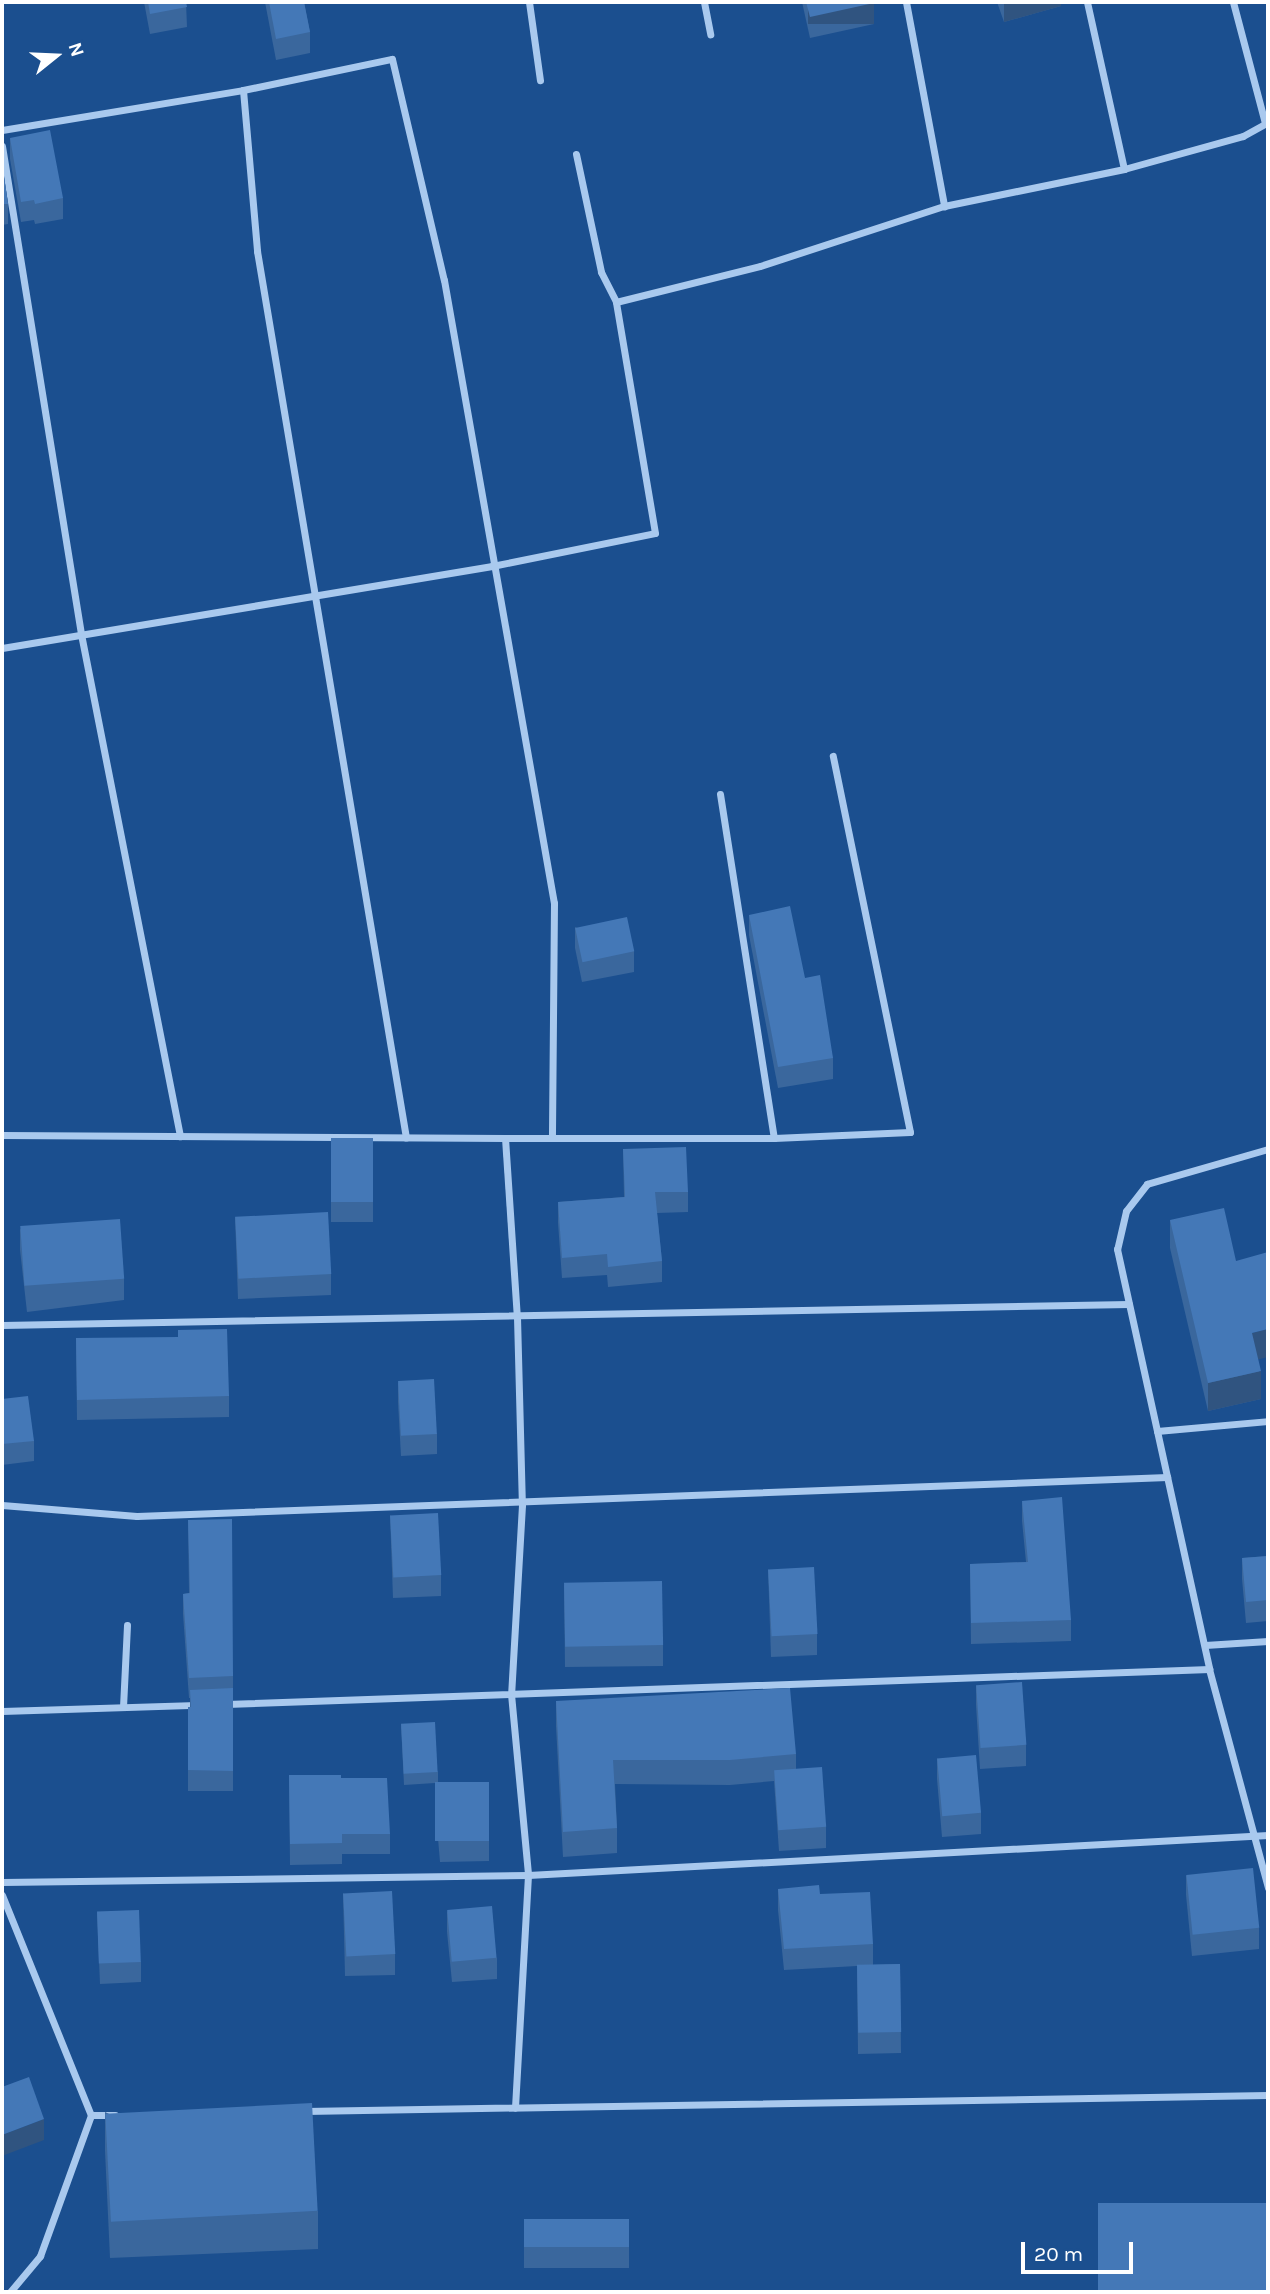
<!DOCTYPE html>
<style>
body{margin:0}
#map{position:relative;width:1270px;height:2294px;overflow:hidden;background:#1b4f8f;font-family:Karla,sans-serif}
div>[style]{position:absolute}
.street>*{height:7px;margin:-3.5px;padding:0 3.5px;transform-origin:3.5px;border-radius:3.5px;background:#a9c9ee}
.wall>*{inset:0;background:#3a679d;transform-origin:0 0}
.shaded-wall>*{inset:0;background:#305480;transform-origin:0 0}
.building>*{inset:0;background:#4478b7;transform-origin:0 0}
span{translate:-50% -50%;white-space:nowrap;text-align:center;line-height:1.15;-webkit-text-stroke:6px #1b4f8f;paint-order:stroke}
.frame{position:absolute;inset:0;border:4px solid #fff;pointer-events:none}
.north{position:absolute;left:21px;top:21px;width:70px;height:70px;-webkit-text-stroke:5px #1b4f8f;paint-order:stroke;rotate:72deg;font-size:19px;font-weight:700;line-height:28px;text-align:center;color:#fff}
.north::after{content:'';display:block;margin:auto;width:24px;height:32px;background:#fff;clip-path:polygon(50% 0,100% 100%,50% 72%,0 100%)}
.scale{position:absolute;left:1021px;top:2242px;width:112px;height:32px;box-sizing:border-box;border:4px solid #fff;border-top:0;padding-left:9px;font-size:21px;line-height:24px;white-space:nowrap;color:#fff;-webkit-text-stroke:5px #1b4f8f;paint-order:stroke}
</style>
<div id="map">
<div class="street">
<div style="left:529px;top:2px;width:79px;rotate:82deg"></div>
<div style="left:704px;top:2px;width:33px;rotate:79deg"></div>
<div style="left:906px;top:2px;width:208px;rotate:79.4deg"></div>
<div style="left:1087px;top:2px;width:171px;rotate:77.5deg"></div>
<div style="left:1233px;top:2px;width:125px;rotate:75.2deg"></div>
<div style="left:243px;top:90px;width:162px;rotate:85deg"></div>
<div style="left:257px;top:251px;width:899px;rotate:80.46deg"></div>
<div style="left:2px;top:130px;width:244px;rotate:-9.4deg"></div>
<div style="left:243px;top:90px;width:152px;rotate:-11.8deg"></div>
<div style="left:392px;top:59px;width:227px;rotate:76.8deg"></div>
<div style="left:444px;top:280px;width:633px;rotate:79.99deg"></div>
<div style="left:554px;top:903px;width:235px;rotate:90.5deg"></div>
<div style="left:2px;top:146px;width:494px;rotate:80.8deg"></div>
<div style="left:81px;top:634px;width:512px;rotate:78.84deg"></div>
<div style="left:576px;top:154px;width:121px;rotate:78deg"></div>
<div style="left:601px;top:272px;width:34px;rotate:63deg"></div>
<div style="left:2px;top:648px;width:497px;rotate:-9.5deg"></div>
<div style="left:492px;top:566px;width:166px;rotate:-11.4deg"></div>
<div style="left:655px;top:533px;width:234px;rotate:-99.6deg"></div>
<div style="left:616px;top:302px;width:148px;rotate:-14deg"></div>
<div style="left:760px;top:266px;width:194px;rotate:-18.1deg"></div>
<div style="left:944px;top:206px;width:184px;rotate:-11.6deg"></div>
<div style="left:1124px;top:169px;width:123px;rotate:-15.5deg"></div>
<div style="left:1243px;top:136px;width:29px;rotate:-29deg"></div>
<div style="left:720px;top:794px;width:348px;rotate:81.1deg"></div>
<div style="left:2px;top:1135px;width:503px;rotate:0.34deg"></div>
<div style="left:505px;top:1138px;width:179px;rotate:86.2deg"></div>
<div style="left:517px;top:1317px;width:188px;rotate:88.5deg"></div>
<div style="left:522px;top:1505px;width:189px;rotate:93.3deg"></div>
<div style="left:511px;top:1694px;width:182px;rotate:84.6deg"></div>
<div style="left:528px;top:1875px;width:233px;rotate:93.2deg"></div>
<div style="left:505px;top:1138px;width:269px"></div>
<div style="left:774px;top:1138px;width:136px;rotate:-2.5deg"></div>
<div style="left:910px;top:1132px;width:384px;rotate:-101.6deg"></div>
<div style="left:1268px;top:1149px;width:126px;rotate:163.9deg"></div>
<div style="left:1147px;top:1184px;width:34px;rotate:128deg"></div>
<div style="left:1126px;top:1211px;width:39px;rotate:103deg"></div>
<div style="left:1117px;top:1249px;width:430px;rotate:77.6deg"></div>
<div style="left:1209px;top:1669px;width:227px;rotate:74.9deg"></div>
<div style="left:2px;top:1325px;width:1127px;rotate:-1.07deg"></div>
<div style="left:1157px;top:1431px;width:111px;rotate:-5.1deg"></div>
<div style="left:2px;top:1505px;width:135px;rotate:4.7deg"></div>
<div style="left:137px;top:1516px;width:1031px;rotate:-2.17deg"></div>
<div style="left:1205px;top:1645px;width:63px;rotate:-3.6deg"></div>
<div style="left:226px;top:1704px;width:984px;rotate:-2.04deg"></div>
<div style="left:123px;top:1707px;width:82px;rotate:-87.2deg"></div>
<div style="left:2px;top:1711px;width:195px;rotate:-1.8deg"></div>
<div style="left:2px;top:1882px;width:526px;rotate:-0.76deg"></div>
<div style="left:528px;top:1875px;width:741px;rotate:-3.09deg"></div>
<div style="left:2px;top:1895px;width:237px;rotate:68deg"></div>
<div style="left:305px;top:2111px;width:963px;rotate:-0.95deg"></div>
<div style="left:91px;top:2115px;width:24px"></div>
<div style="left:10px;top:2292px;width:47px;rotate:-50.2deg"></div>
<div style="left:40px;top:2256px;width:150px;rotate:-70.1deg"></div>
</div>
<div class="wall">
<div style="clip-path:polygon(144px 2px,186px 2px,187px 27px,150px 34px)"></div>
<div style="clip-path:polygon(265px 2px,304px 2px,310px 32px,310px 53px,276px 60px)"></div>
<div style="clip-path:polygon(802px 2px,874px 2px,874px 24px,810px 38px)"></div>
<div style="clip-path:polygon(997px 2px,1061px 2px,1061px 6px,1004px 22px)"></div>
<div style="clip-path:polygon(10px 138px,63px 198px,63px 219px,35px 224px,34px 220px,21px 222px,10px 159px)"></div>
<div style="clip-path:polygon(2px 162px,8px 204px,8px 224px,2px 225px)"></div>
<div style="clip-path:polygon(749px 915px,805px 978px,833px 1058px,833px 1079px,778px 1088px,749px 935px)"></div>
<div style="clip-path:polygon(575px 927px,634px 951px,634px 972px,582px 982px,575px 948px)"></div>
<div style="left:331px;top:1138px;width:42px;height:84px"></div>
<div style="clip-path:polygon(623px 1149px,688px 1192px,688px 1212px,657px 1213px,662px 1261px,662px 1282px,608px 1287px,607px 1275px,562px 1278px,558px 1223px,558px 1202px,624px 1197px)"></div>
<div style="clip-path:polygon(235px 1217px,331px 1274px,331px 1295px,238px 1299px)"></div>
<div style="clip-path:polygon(1170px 1220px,1236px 1261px,1258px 1359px,1261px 1399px,1208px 1411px,1170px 1248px)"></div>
<div style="clip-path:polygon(20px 1229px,124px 1279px,124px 1300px,27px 1312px,20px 1250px)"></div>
<div style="clip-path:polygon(76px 1338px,229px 1396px,229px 1417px,77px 1420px)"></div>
<div style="clip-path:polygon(398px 1382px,437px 1434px,437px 1454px,401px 1456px,398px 1402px)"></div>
<div style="clip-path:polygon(2px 1399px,34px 1441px,34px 1461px,2px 1465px)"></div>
<div style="clip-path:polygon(1022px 1501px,1071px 1620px,1071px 1641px,971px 1644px,970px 1564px,1026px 1562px,1022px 1521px)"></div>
<div style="clip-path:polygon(390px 1515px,441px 1575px,441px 1596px,393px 1598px)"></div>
<div style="clip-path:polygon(188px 1520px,233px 1676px,233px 1791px,188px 1791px,188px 1707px,190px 1707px,190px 1698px,189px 1698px,183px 1614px,183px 1594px,189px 1593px)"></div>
<div style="clip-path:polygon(1268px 1556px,1268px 1621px,1246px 1623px,1242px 1579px,1242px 1558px)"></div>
<div style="clip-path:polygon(768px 1569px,817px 1634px,817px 1655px,771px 1657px)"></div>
<div style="clip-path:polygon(564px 1585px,663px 1645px,663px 1666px,565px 1667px)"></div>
<div style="clip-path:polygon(976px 1685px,1026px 1745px,1026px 1766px,980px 1769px,976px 1705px)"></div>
<div style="clip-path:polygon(556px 1701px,796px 1754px,796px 1769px,826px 1827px,826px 1848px,779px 1851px,774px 1781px,730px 1785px,615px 1784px,617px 1828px,617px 1853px,563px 1857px,556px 1726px)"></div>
<div style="clip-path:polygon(401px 1724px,438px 1772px,438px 1782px,489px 1782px,489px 1861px,440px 1862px,435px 1803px,435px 1783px,404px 1785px)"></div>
<div style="clip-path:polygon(937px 1758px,981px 1813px,981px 1834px,942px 1837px,937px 1779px)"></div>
<div style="clip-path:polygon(289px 1775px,341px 1778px,390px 1834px,390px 1854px,342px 1854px,342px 1864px,290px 1865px)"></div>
<div style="clip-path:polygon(1186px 1875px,1259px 1928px,1259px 1949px,1192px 1956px,1186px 1895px)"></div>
<div style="clip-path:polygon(778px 1889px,820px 1894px,873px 1944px,873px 1965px,900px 1964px,901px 2053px,858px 2054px,857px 1966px,784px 1970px,778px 1910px)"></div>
<div style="clip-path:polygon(343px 1893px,395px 1954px,395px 1975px,345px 1976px)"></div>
<div style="clip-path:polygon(447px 1911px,497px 1958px,497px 1979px,452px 1982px,447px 1932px)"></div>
<div style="clip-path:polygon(97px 1912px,141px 1962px,141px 1982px,100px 1984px)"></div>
<div style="clip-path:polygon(105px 2112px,318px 2211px,318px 2249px,110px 2258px,105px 2151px)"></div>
<div style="clip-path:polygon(1098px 2212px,1268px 2292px,1100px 2292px)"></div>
<div style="left:629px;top:2219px;width:49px;height:105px;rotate:90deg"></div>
</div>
<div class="shaded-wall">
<div style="clip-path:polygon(1004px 2px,1061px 2px,1061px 6px,1004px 22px)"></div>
<div style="left:874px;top:3px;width:21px;height:66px;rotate:90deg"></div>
<div style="clip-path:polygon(1268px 1329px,1268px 1357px,1252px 1361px,1252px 1333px)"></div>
<div style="clip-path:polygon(1261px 1371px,1261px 1399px,1208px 1411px,1208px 1383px)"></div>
<div style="clip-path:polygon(44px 2119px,44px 2140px,2px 2156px,2px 2135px)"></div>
</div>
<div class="building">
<div style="clip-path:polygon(148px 2px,186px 2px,187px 7px,150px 14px)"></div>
<div style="clip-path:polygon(269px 2px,304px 2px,310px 32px,276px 39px)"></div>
<div style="clip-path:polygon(806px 2px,874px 2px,874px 3px,810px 17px)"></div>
<div style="clip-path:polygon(50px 130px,63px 198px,35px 204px,34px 200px,21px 202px,10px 138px)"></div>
<div style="clip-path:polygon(2px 162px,8px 204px,2px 204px)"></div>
<div style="clip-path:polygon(790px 906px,805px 978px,820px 975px,833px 1058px,778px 1067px,749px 915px)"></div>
<div style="left:627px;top:917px;width:35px;height:53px;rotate:78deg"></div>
<div style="left:331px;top:1138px;width:42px;height:64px"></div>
<div style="clip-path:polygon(686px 1147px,688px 1192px,655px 1192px,662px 1261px,608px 1267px,607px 1254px,562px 1258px,558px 1202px,625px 1197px,623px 1149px)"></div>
<div style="clip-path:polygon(1224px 1208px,1236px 1261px,1268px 1252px,1268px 1329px,1252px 1333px,1261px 1371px,1208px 1383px,1170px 1220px)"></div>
<div style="left:328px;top:1212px;width:62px;height:93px;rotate:87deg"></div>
<div style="left:120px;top:1219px;width:60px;height:100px;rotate:86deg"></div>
<div style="clip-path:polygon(227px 1329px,229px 1396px,77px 1400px,76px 1338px,178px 1337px,178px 1330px)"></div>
<div style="left:434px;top:1379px;width:55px;height:36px;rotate:87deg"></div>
<div style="clip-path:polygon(28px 1396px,34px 1441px,2px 1444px,2px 1399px)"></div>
<div style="clip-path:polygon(1062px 1497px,1071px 1620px,971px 1623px,970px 1564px,1028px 1562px,1022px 1501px)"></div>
<div style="left:438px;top:1513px;width:62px;height:48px;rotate:87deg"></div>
<div style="clip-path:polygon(232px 1519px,233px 1676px,189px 1678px,183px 1594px,190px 1593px,188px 1520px)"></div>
<div style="clip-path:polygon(1268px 1556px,1268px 1600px,1246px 1602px,1242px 1558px)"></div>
<div style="left:814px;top:1567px;width:67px;height:46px;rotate:87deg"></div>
<div style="left:662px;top:1581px;width:64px;height:98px;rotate:89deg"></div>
<div style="left:1022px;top:1682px;width:63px;height:46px;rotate:86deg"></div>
<div style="clip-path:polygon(233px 1688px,233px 1771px,188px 1770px,188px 1707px,191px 1707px,190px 1690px)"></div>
<div style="clip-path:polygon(790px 1688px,796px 1754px,730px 1760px,613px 1760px,617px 1828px,563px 1832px,556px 1701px)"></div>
<div style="left:435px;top:1722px;width:50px;height:34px;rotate:87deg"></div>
<div style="left:976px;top:1755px;width:58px;height:39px;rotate:85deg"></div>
<div style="left:822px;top:1767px;width:60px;height:48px;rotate:86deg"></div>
<div style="clip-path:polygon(289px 1775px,341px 1775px,341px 1778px,387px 1778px,390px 1834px,342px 1834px,342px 1843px,290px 1844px)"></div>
<div style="left:435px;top:1782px;width:54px;height:59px"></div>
<div style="left:1253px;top:1868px;width:60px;height:67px;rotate:84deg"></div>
<div style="clip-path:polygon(819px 1885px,820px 1894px,870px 1892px,873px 1944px,784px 1949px,778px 1889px)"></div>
<div style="left:392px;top:1891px;width:63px;height:49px;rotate:87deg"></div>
<div style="left:492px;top:1906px;width:52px;height:45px;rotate:85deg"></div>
<div style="left:139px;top:1910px;width:52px;height:42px;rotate:88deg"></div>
<div style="left:900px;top:1964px;width:68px;height:43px;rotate:89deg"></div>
<div style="clip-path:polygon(29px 2077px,44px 2119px,2px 2135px,2px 2087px)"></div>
<div style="left:312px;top:2103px;width:108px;height:207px;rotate:87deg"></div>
<div style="left:1268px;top:2203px;width:89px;height:170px;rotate:90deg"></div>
<div style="left:629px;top:2219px;width:28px;height:105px;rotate:90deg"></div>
</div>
<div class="frame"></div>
<div class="north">N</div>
<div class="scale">20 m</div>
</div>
